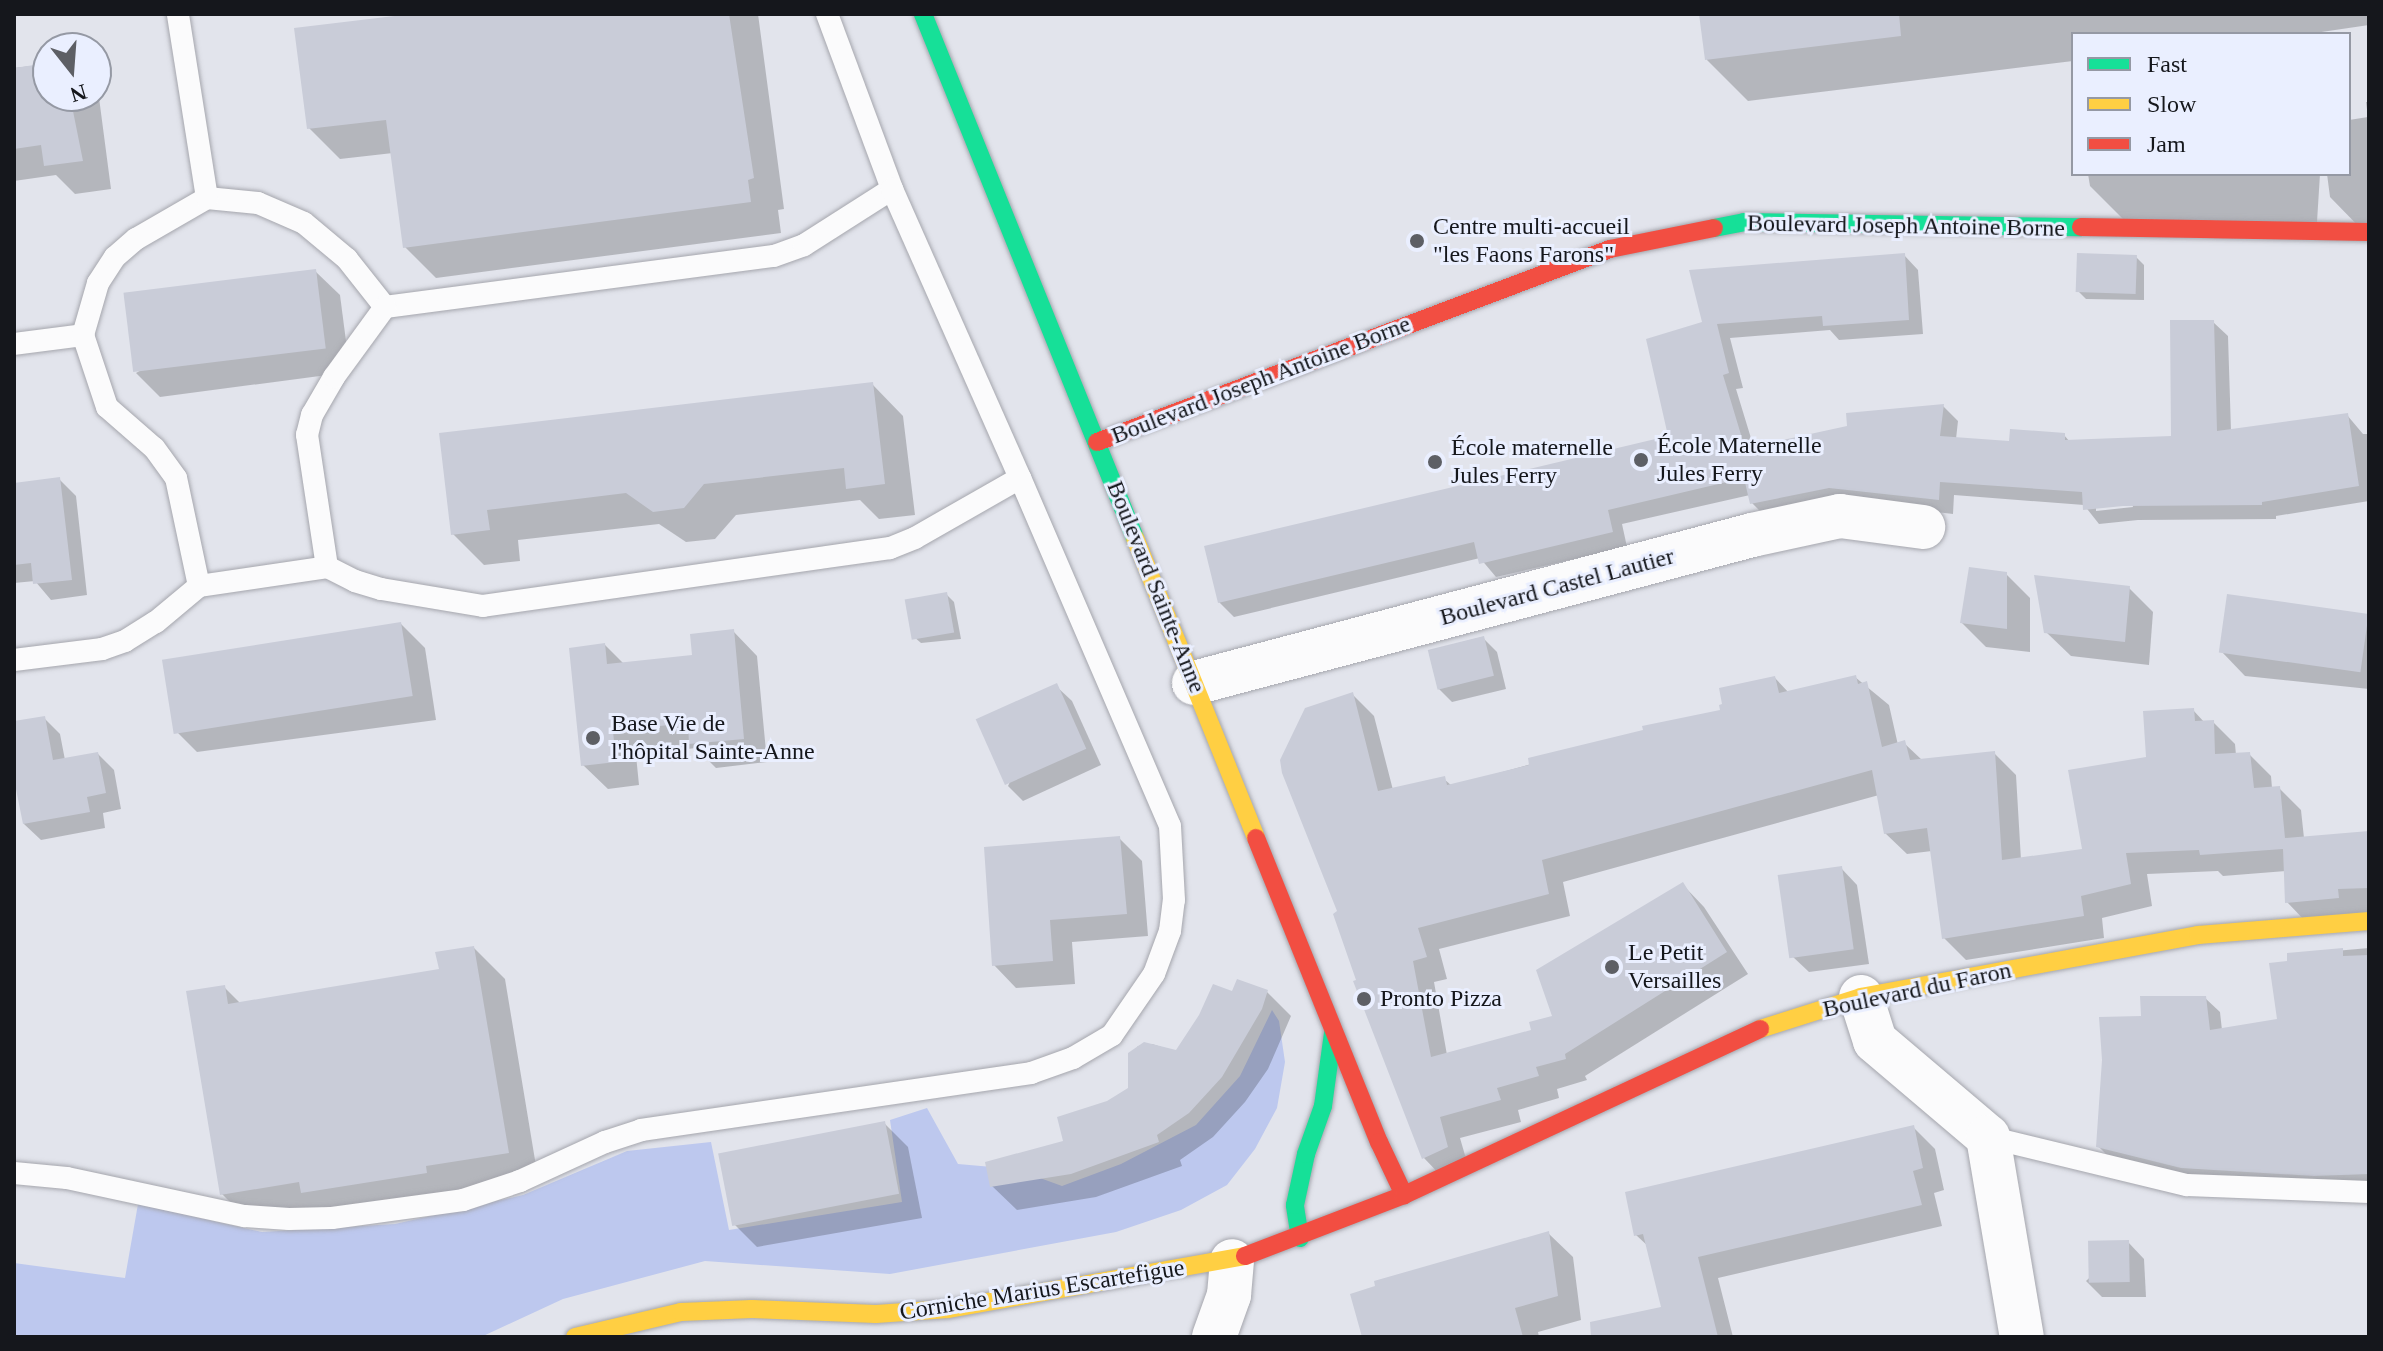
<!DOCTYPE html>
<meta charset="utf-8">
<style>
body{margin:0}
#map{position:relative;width:2383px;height:1351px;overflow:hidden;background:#e2e4ec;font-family:"Times New Roman",serif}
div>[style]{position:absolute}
.green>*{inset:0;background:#bdc8ee}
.shadow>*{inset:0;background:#0003}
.building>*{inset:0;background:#c9ccd8;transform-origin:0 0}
.roads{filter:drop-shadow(0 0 2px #a5a6ad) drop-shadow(0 0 2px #a5a6ad)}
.lane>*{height:22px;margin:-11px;padding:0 11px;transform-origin:11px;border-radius:11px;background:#fbfbfc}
.street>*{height:44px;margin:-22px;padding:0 22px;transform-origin:22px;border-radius:22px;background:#fbfbfc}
.fast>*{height:18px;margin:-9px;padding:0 9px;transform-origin:9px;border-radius:9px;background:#16e098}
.slow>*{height:18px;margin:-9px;padding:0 9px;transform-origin:9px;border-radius:9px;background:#ffcf43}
.jam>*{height:18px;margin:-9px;padding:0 9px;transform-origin:9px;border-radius:9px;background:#f24e42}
.dots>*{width:22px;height:22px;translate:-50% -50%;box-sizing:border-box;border:4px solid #eaefff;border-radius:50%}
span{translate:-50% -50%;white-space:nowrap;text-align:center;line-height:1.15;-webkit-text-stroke:6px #eaefff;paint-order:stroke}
.street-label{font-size:24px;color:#15171c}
.poi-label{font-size:24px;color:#15171c}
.left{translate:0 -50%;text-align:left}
.frame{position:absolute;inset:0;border:16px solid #15171c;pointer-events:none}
.legend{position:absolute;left:2071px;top:32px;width:280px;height:144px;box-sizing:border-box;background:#eaefff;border:2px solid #9599a4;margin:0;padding:10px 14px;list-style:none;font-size:24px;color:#15171c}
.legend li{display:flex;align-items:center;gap:16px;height:40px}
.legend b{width:40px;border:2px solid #9599a4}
.north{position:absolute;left:32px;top:32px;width:80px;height:80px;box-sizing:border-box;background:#eaefff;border:2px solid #9599a4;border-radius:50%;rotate:163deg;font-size:22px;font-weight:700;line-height:32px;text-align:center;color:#15171c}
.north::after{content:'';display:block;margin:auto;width:28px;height:36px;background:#5d5f65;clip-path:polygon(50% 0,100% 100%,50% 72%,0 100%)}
</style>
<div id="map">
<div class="green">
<div style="clip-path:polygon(1272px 1010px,1279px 1021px,1285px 1062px,1277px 1108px,1255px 1149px,1227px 1185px,1181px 1210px,1116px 1232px,890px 1274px,705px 1261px,563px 1299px,481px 1337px,14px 1337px,14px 1263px,125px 1278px,138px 1204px,262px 1232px,395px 1224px,523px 1195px,627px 1151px,711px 1142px,729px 1230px,902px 1202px,890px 1120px,927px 1108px,958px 1164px,1015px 1169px,1062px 1186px,1121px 1164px,1196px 1125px,1240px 1076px)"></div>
</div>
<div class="shadow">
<div style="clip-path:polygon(414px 14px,758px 14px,784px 209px,778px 210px,781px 233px,436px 278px,405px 247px,393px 153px,340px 159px,309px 128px)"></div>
<div style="clip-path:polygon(1701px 14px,2369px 14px,2369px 25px,2308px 34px,2073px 34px,2073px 61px,1748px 101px,1707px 60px)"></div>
<div style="clip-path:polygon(48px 64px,48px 96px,96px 96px,98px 90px,111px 189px,75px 194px,56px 175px,14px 181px,14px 68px)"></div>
<div style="clip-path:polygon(2366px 102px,2369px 102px,2369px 237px,2330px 197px,2327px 174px,2349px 174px,2349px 120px,2368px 117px)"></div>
<div style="clip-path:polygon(2088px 174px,2320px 174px,2316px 238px,2132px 228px,2090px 186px)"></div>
<div style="clip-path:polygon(evenodd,1904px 255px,1918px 270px,1923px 334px,1839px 340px,1830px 330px,1730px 338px,1743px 388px,1736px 389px,1754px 448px,1943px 406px,1958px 421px,1956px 439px,2011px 443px,2064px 435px,2070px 442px,2173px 438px,2213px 322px,2228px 336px,2231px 431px,2347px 415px,2363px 434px,2369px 434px,2369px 501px,2276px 516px,2276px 519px,2138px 520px,2099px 524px,2084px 505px,1954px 495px,1953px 514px,1845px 501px,1767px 518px,1752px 503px,1750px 495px,1622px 524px,1627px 547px,1496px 577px,1480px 558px,1234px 617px,1219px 602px,1670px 437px,1648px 341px,1904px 255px,2132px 503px,2133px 507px,2096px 511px,2096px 507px,2132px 503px)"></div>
<div style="clip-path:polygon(2136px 257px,2144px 265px,2144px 300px,2086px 299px,2078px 291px)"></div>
<div style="clip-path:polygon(315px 271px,340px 295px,350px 372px,160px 397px,136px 373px)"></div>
<div style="clip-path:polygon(872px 384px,903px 416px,915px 515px,879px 519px,860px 500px,736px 515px,715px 539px,686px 542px,659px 524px,518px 540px,520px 561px,484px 565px,453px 534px,441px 434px)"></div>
<div style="clip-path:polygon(59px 479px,76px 496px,87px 595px,51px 600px,35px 581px,14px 583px,14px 485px)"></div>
<div style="clip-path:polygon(2006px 574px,2030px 598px,2030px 652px,1986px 647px,1962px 623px)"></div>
<div style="clip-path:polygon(2129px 588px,2153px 612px,2149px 665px,2071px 656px,2046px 632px)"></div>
<div style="clip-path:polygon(946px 594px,954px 602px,961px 639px,921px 643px,913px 636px)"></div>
<div style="clip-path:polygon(2369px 620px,2369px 689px,2245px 676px,2221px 651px)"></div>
<div style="clip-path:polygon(401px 624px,425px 648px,436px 720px,197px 752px,173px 728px)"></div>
<div style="clip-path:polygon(733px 631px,757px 656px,767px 762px,716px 768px,696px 748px,636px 755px,639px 785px,608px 789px,583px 765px,605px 645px,624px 664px,694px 656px)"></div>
<div style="clip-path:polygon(1483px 638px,1497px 652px,1506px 689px,1452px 702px,1439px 689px)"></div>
<div style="clip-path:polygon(1855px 677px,1889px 705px,1898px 745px,1904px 743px,1922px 760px,1994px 753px,2016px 775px,2021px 860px,2084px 851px,2148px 759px,2193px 710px,2205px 723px,2213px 722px,2235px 744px,2236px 755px,2249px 754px,2271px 776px,2272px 788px,2279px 788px,2301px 810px,2304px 838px,2369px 833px,2369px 918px,2308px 924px,2287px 902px,2286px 871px,2223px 876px,2218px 871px,2147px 874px,2152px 906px,2102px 918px,2104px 938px,1966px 960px,1944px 938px,1932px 851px,1907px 854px,1885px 833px,1879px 795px,1563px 882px,1570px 916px,1439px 949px,1447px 979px,1434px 982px,1447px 1055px,1534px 1032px,1554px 1017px,1683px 885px,1704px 907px,1748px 974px,1585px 1076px,1587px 1080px,1557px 1089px,1559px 1098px,1518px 1110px,1521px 1122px,1460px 1138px,1469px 1169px,1445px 1180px,1424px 1158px,1359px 981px,1340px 912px,1352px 694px,1374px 716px,1393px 790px,1444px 779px,1452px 786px,1722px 711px,1775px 678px,1789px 693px)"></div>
<div style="clip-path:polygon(1056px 686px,1072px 701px,1101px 765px,1023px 801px,1008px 786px)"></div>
<div style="clip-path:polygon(44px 718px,60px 734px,65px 760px,98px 754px,114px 770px,121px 809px,103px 813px,105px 828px,41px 840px,24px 824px,14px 768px,14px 723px)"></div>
<div style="clip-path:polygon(1119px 838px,1142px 861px,1148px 936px,1072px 942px,1075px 984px,1016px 988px,994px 965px)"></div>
<div style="clip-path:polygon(1841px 868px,1857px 885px,1869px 964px,1809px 972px,1792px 956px)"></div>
<div style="clip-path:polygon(474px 948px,505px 979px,539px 1184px,253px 1225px,222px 1194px,224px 987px,241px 1004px,441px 971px)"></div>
<div style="clip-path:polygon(2369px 948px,2369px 1192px,2197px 1182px,2113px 1161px,2098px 1146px,2143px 1018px,2205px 998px,2220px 1012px,2222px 1030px,2279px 1021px,2289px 955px)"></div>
<div style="clip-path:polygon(1267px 992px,1291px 1016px,1268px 1069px,1245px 1102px,1213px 1137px,1180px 1160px,1182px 1166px,1096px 1197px,1017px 1210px,992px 1186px,1066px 1143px,1108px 1102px,1130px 1090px,1128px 1060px,1138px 1046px,1152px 1044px,1177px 1052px,1233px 994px)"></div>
<div style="clip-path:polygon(884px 1123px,908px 1147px,922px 1218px,757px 1247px,733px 1223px)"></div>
<div style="clip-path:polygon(1913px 1127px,1935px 1149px,1944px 1190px,1934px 1193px,1942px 1226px,1718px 1278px,1733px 1337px,1597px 1337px,1663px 1308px,1649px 1247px,1636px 1235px)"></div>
<div style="clip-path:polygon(1548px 1233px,1573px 1257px,1581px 1320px,1538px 1332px,1539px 1337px,1364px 1337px)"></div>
<div style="clip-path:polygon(2128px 1242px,2144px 1259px,2146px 1297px,2102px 1297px,2086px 1281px)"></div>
</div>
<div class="building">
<div style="clip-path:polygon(411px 14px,729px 14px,754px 178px,748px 180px,751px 202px,403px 248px,386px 120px,307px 129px,294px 28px)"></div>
<div style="clip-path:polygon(1699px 14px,1899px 14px,1901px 36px,1705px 60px)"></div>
<div style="clip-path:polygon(48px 63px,48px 96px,70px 96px,83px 161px,44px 166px,41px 145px,14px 149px,14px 68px)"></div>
<div style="clip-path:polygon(1905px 253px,1909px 320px,1823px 326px,1822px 316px,1717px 324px,1729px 373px,1723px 375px,1745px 448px,1847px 426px,1846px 413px,1944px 404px,1940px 436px,2009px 441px,2010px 429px,2065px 433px,2065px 440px,2171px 436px,2170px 320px,2214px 320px,2217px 431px,2348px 413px,2359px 486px,2262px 502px,2262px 505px,2123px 506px,2083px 510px,2082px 492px,1940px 482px,1939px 500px,1829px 488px,1750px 504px,1744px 478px,1608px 510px,1613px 532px,1479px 564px,1474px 542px,1218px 603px,1204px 546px,1668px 436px,1646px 339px,1702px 322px,1689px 270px)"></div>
<div style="left:2077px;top:253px;width:60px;height:39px;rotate:2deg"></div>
<div style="left:316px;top:269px;width:80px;height:194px;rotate:83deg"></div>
<div style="clip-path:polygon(873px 382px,885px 484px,846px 489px,844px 468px,704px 484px,684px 508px,653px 512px,626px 493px,487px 510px,490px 530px,451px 535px,439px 433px)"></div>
<div style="clip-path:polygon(60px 477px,72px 580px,33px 584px,31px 563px,14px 565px,14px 483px)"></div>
<div style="clip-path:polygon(1969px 567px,2007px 572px,2007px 629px,1960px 623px)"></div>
<div style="clip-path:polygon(2034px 575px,2130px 586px,2125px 642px,2044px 633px)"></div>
<div style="left:947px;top:592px;width:41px;height:43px;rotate:80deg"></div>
<div style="left:2227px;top:594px;width:143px;height:59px;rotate:8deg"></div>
<div style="left:401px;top:622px;width:75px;height:242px;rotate:81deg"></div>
<div style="clip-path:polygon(734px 629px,744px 739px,689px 744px,688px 723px,613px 731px,616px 762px,581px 766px,569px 648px,605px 643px,607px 664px,692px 655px,690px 634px)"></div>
<div style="left:1484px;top:636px;width:41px;height:58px;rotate:76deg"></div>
<div style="clip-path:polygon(1856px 675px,1858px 684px,1867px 681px,1882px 747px,1905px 740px,1910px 760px,1995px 751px,2002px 860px,2082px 849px,2068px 770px,2146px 757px,2143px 711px,2194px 708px,2195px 721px,2214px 720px,2215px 754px,2250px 752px,2254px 788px,2280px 786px,2285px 838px,2369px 831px,2369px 888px,2338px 889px,2339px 898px,2285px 903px,2283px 849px,2200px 855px,2199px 850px,2126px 853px,2131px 884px,2081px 896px,2084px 916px,1942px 939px,1927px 828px,1884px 834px,1872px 770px,1542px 860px,1549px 894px,1418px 928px,1427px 957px,1413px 961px,1431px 1057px,1531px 1030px,1529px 1022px,1552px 1016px,1536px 970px,1683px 882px,1727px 952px,1565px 1054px,1566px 1059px,1536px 1067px,1539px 1076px,1497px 1088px,1501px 1100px,1440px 1117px,1448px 1147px,1422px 1159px,1353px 981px,1356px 980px,1333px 914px,1337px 911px,1282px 773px,1280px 760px,1305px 708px,1353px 692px,1378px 791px,1445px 776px,1447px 785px,1529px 765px,1528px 758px,1643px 730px,1642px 726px,1720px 710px,1719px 705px,1722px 704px,1719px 688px,1775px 676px,1779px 693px)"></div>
<div style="left:1057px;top:683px;width:72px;height:89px;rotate:66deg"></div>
<div style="clip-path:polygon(45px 716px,53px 760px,98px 752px,106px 793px,87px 797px,90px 812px,23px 824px,14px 779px,14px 721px)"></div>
<div style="clip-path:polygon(1120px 836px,1127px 914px,1050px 920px,1053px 961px,992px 966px,984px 847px)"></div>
<div style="left:1842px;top:866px;width:84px;height:65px;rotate:82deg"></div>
<div style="clip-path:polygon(474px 946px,509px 1153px,426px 1166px,427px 1173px,301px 1193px,299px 1182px,220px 1195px,186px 991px,225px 985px,228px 1004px,439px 969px,435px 952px)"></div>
<div style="clip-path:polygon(2343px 948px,2343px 956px,2369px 955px,2369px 1174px,2314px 1176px,2181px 1168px,2096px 1147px,2102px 1060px,2099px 1017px,2141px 1016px,2140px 996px,2206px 996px,2210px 1030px,2277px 1019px,2269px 963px,2287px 961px,2287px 953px)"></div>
<div style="clip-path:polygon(1237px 979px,1268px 990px,1262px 1009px,1222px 1077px,1189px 1113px,1157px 1135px,1159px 1142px,1071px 1174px,990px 1187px,985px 1162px,1063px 1141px,1057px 1117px,1107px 1101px,1128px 1088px,1128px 1053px,1144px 1042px,1176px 1050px,1199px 1015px,1213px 984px,1232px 991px)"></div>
<div style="left:885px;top:1121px;width:74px;height:170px;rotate:79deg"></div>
<div style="clip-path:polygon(1914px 1125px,1923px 1168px,1913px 1171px,1922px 1205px,1698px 1257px,1718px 1337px,1591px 1337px,1590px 1322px,1661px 1307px,1643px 1234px,1634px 1236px,1625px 1192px)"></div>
<div style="clip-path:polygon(1549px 1231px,1558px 1296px,1515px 1308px,1523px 1337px,1362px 1337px,1350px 1294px,1375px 1286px,1374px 1281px)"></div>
<div style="left:2129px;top:1240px;width:42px;height:41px;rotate:89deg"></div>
</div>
<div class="roads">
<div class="lane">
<div style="left:827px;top:14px;width:187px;rotate:69.6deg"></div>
<div style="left:207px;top:198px;width:51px;rotate:5.6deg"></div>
<div style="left:258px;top:203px;width:50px;rotate:23.5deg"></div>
<div style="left:304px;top:223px;width:56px;rotate:39.9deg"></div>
<div style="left:347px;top:259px;width:61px;rotate:51.6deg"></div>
<div style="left:385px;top:307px;width:392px;rotate:-7.5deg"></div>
<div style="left:774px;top:256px;width:32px;rotate:-20deg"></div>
<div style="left:804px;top:245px;width:104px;rotate:-32.5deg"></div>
<div style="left:892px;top:189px;width:316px;rotate:66.1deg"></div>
<div style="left:14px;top:344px;width:70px;rotate:-7.4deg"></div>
<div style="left:199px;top:586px;width:129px;rotate:-8.4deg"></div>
<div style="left:327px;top:567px;width:134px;rotate:-98.6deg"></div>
<div style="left:307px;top:435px;width:21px;rotate:-76deg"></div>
<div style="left:312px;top:415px;width:44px;rotate:-59.9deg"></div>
<div style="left:334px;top:377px;width:87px;rotate:-53.9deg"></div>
<div style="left:14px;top:660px;width:89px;rotate:-7.1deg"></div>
<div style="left:102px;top:649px;width:24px;rotate:-19deg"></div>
<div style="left:125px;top:641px;width:36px;rotate:-32deg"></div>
<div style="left:156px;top:622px;width:56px;rotate:-39.9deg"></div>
<div style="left:199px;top:586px;width:110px;rotate:-102deg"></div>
<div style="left:176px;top:478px;width:37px;rotate:-126deg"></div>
<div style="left:154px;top:448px;width:62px;rotate:-138.9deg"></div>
<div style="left:107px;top:407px;width:76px;rotate:-108.4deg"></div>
<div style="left:83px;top:335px;width:54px;rotate:-73.9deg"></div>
<div style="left:98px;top:283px;width:31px;rotate:-57deg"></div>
<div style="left:115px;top:257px;width:28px;rotate:-41deg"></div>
<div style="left:136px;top:239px;width:82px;rotate:-30deg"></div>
<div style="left:207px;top:198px;width:186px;rotate:-99deg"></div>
<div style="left:1988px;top:1137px;width:205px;rotate:13.6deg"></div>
<div style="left:2187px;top:1185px;width:182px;rotate:2.2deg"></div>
<div style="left:14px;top:1173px;width:53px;rotate:5.4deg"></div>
<div style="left:67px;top:1178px;width:182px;rotate:12.1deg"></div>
<div style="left:245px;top:1216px;width:44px;rotate:3.9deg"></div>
<div style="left:289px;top:1219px;width:43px;rotate:-1.3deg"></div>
<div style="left:332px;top:1218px;width:132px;rotate:-7.8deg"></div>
<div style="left:463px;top:1200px;width:60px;rotate:-18.4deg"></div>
<div style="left:520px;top:1181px;width:94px;rotate:-24.6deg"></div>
<div style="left:605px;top:1142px;width:38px;rotate:-18deg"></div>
<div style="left:641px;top:1130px;width:394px;rotate:-8.3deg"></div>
<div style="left:1031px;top:1073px;width:45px;rotate:-19.7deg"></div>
<div style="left:1073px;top:1058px;width:45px;rotate:-30.5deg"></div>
<div style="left:1112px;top:1035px;width:74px;rotate:-55.5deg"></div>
<div style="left:1154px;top:974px;width:46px;rotate:-69.6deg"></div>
<div style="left:1170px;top:931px;width:31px;rotate:-83deg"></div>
<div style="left:1174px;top:900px;width:74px;rotate:-93.1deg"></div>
<div style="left:1170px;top:826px;width:379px;rotate:-113.3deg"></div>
<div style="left:1020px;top:478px;width:121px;rotate:150.3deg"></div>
<div style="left:915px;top:538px;width:27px;rotate:158deg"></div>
<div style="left:890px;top:548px;width:411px;rotate:171.9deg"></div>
<div style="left:483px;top:606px;width:103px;rotate:-170.5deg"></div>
<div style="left:381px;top:589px;width:27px;rotate:-163deg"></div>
<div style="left:355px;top:581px;width:31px;rotate:-153deg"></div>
</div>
<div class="street">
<div style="left:1194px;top:683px;width:577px;rotate:-14.85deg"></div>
<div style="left:1752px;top:535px;width:90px;rotate:-12.2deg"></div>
<div style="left:1840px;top:516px;width:84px;rotate:7.5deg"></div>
<div style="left:1861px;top:997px;width:46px;rotate:72.3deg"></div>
<div style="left:1875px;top:1041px;width:148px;rotate:40.3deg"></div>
<div style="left:1988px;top:1137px;width:203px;rotate:80.4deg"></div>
<div style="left:1214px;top:1337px;width:45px;rotate:-70.3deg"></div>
<div style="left:1229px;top:1295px;width:34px;rotate:-85deg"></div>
</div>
<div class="fast">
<div style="left:923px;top:14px;width:565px;rotate:67.97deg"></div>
<div style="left:1714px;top:228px;width:31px;rotate:-11deg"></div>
<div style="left:1744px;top:222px;width:337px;rotate:0.9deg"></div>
<div style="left:1300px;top:1238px;width:33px;rotate:-99deg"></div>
<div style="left:1295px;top:1205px;width:52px;rotate:-77.8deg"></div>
<div style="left:1306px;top:1154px;width:51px;rotate:-70.5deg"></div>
<div style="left:1323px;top:1106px;width:74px;rotate:-82.2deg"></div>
</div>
<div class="slow">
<div style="left:1135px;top:538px;width:323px;rotate:68deg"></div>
<div style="left:1760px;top:1029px;width:106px;rotate:-17.6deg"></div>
<div style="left:1861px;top:997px;width:343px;rotate:-10.4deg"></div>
<div style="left:2198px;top:935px;width:172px;rotate:-4.7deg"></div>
<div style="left:575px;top:1337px;width:109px;rotate:-13.3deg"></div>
<div style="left:681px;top:1312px;width:71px;rotate:-2.4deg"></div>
<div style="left:752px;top:1309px;width:124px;rotate:2.3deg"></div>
<div style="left:876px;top:1314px;width:72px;rotate:-4deg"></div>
<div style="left:948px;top:1309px;width:302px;rotate:-10.1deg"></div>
</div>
<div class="jam">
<div style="left:2081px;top:227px;width:288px;rotate:1deg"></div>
<div style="left:1097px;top:442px;width:548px;rotate:-20.62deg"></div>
<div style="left:1610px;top:249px;width:106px;rotate:-11.4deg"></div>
<div style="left:1256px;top:838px;width:328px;rotate:68deg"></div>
<div style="left:1379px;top:1142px;width:59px;rotate:64.7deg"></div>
<div style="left:1245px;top:1256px;width:170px;rotate:-21deg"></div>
<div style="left:1404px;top:1195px;width:393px;rotate:-25deg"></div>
</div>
</div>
<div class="dots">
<div style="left:1417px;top:241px;background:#5d5f65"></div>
<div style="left:1641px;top:460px;background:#5d5f65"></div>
<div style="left:1435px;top:462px;background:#5d5f65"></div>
<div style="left:593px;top:738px;background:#5d5f65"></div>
<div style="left:1612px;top:967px;background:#5d5f65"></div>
<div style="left:1364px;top:999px;background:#5d5f65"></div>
</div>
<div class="street-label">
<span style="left:1906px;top:226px;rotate:1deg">Boulevard Joseph Antoine Borne</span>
<span style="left:1261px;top:380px;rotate:-21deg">Boulevard Joseph Antoine Borne</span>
<span style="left:1156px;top:587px;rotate:68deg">Boulevard Sainte-Anne</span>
<span style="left:1557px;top:587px;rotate:-15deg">Boulevard Castel Lautier</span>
<span style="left:1917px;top:990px;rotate:-12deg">Boulevard du Faron</span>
<span style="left:1042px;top:1290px;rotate:-9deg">Corniche Marius Escartefigue</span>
</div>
<div class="poi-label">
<span class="left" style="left:1433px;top:241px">Centre multi-accueil<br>"les Faons Farons"</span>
<span class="left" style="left:1657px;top:460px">École Maternelle<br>Jules Ferry</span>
<span class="left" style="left:1451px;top:462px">École maternelle<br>Jules Ferry</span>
<span class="left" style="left:611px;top:738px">Base Vie de<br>l'hôpital Sainte-Anne</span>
<span class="left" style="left:1628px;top:967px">Le Petit<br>Versailles</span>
<span class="left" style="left:1380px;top:999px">Pronto Pizza</span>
</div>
<div class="frame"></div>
<ul class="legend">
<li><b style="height:10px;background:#16e098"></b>Fast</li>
<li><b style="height:10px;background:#ffcf43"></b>Slow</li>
<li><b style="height:10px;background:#f24e42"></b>Jam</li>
</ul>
<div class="north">N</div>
</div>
